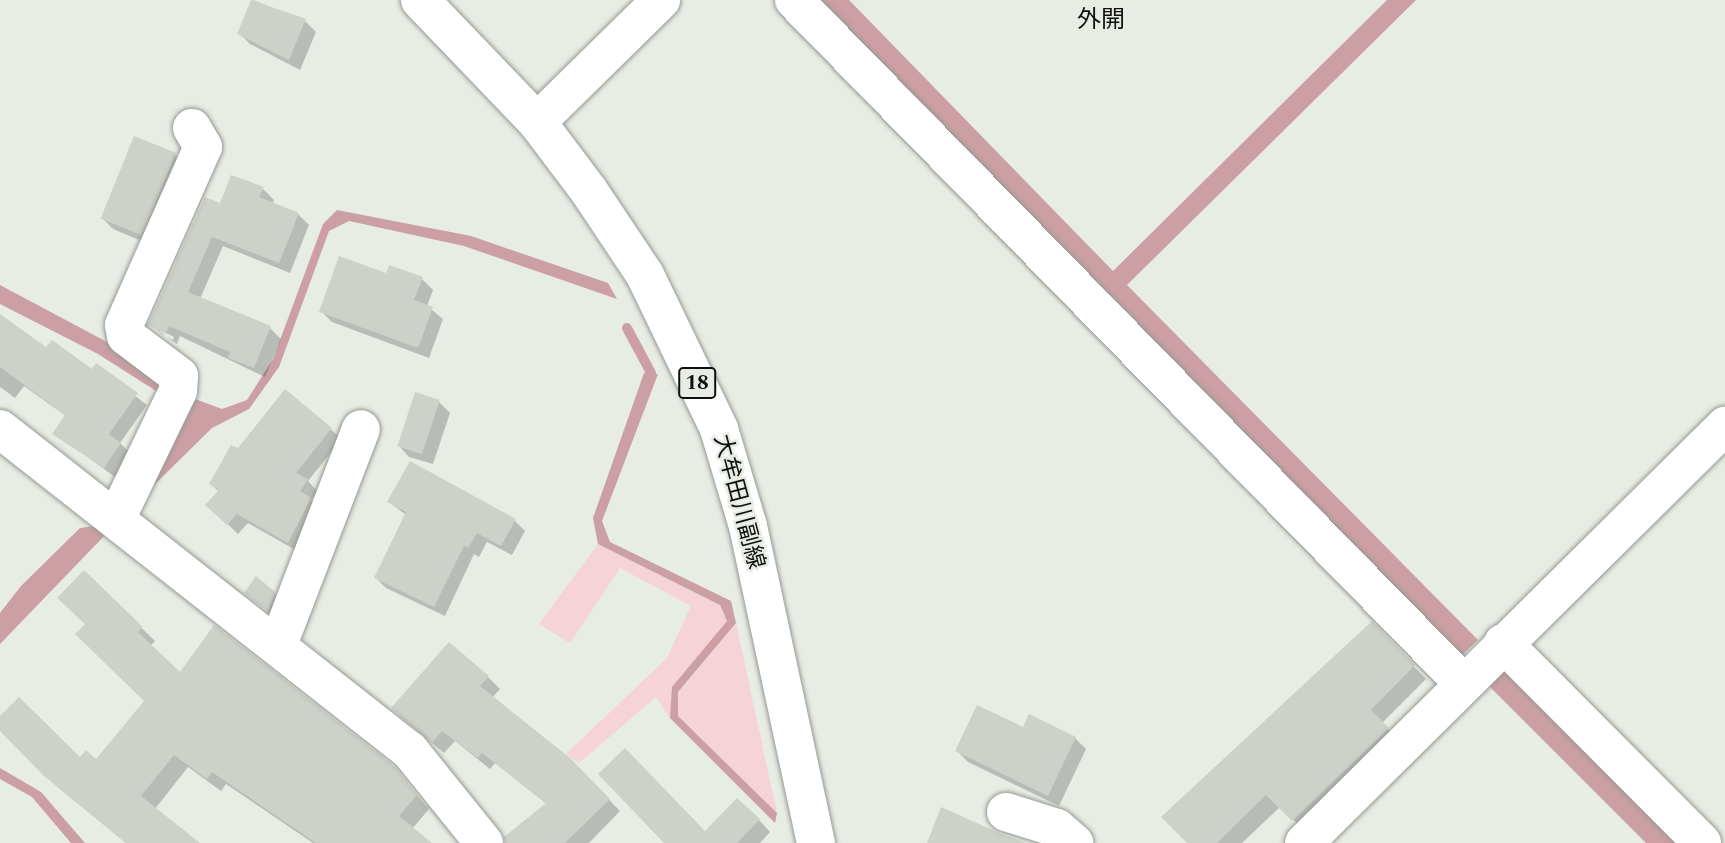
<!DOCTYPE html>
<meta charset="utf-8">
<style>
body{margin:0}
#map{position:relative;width:1725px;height:843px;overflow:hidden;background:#e7ece4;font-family:Spectral,"Noto Sans JP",serif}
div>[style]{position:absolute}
.green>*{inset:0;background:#f5d3d6}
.water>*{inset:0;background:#cb9fa3;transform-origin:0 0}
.shadow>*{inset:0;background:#0003}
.stream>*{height:10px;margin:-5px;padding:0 5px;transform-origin:5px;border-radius:5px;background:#cb9fa3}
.building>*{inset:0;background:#cdd1ca;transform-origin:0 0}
.roads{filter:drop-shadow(0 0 2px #959a93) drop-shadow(0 0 2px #959a93)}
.minor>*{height:38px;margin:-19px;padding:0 19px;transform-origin:19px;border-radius:19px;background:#fff}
.major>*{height:38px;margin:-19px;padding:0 19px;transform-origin:19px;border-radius:19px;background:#fff}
span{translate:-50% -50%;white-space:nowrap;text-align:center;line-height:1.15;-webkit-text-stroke:5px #e7ece4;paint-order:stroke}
.shield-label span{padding:2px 5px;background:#e7ece4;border:2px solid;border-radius:5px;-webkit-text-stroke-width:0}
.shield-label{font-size:21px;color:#0f100e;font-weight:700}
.street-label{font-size:23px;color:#0f100e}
.neighbourhood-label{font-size:24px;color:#0f100e}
</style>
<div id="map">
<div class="green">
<div style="clip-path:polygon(598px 544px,720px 605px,727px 621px,673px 687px,670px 718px,656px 697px,579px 763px,566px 754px,667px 658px,691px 606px,620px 568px,570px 643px,539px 624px)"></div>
<div style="clip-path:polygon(736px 623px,777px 813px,678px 716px,678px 693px)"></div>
</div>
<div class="water">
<div style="clip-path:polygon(815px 0,849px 0,1113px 271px,1387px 0,1416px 0,1127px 285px,1478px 640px,1460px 657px)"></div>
<div style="clip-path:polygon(337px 210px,471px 236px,608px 283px,617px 299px,464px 246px,349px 221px,329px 231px,279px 367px,249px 409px,212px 428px,147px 492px,187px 396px,222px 409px,247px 400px,273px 359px,323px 224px)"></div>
<div style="clip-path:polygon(0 285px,107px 342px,167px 384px,164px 396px,98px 354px,0 304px)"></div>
<div style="clip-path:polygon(644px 373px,658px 374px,602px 521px,610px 542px,731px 601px,736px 623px,678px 692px,678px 716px,777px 813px,775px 823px,670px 718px,672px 687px,727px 621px,720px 605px,598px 544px,593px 518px)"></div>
<div style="clip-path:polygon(102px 525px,108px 532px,0 644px,0 613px,21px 586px,80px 528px)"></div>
<div style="left:1505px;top:668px;width:246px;height:24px;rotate:45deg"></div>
<div style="clip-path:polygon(0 768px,41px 792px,85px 843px,71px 843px,32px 797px,0 779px)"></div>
</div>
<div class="shadow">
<div style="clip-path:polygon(253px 0,305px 21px,316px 32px,300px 70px,250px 44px,239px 33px)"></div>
<div style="clip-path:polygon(135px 138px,175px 155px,186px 166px,151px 245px,113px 229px,102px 218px)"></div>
<div style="clip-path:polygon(evenodd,263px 189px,274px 200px,272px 204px,298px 214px,309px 225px,290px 273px,223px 246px,200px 299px,270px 328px,281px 339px,265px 377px,180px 336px,177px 344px,150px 325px,221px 205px,263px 189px,160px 330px,174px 337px,173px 340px,160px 333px,160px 330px)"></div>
<div style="clip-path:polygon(387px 275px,422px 279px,433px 290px,427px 306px,443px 319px,429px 358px,332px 322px,321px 311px)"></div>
<div style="clip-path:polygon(0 316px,47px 350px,92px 371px,96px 366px,147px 405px,120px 443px,131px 454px,115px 477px,55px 433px,66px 416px,24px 386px,15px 398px,0 387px)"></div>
<div style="clip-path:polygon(286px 391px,342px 439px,308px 481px,317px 491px,311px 500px,321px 509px,299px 552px,248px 523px,238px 534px,208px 505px,219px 492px,211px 484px)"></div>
<div style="clip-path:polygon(416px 394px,439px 402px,450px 413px,433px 464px,409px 457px,399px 446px)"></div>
<div style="clip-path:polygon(389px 502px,515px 521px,525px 531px,512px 555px,487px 542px,479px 557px,474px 554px,445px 616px,386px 588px,376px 578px,406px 515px)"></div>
<div style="clip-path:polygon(84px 572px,155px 641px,150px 646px,180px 675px,393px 768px,429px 809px,412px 829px,429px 843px,313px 843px,226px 784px,221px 791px,188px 767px,155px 809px,193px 843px,126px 843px,59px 788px,0 728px,0 718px,80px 760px,96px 761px,146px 701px,87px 624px)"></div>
<div style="clip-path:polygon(274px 593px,279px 598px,273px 615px,251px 598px)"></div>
<div style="clip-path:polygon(1372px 624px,1426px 679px,1382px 723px,1400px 742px,1306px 832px,1280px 807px,1242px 843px,1189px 843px)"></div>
<div style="clip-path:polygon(488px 677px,500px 689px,492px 698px,569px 759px,620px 811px,589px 843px,519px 843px,548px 805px,495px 763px,490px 769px,455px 741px,444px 753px,405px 720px)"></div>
<div style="clip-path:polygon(1024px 729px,1075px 738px,1086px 749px,1059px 806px,968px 762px,957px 751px)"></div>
<div style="clip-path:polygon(759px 820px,770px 832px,760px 843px,666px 843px)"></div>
</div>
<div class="stream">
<div style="left:627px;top:328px;width:51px;rotate:61.9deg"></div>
</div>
<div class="building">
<div style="clip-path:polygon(251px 0,306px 19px,289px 60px,237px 34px)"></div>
<div style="left:134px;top:136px;width:45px;height:89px;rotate:22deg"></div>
<div style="clip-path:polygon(231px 175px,264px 187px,259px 197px,299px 213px,279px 263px,212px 237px,188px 292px,271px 326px,254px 368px,228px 358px,230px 352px,169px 326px,166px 334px,148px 325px,205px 197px,220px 203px)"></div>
<div style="clip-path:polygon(339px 256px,386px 273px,389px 265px,423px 277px,414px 300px,433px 307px,418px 348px,319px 312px)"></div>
<div style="clip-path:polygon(0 314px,46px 347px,52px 340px,92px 369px,96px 363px,138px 393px,109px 434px,121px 443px,104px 468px,52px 434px,65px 415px,0 367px)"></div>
<div style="clip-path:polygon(285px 389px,332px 428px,296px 473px,308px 479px,300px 491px,311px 498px,288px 543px,237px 514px,227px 525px,205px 505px,219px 490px,209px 484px,231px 445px,238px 448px)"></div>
<div style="left:415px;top:392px;width:26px;height:57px;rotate:18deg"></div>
<div style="clip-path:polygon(410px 461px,516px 519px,501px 546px,477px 533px,468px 548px,464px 546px,434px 607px,374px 578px,406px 512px,387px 502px)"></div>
<div style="clip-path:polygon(84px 570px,143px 627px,138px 632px,180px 672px,214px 625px,217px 627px,395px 767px,417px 795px,399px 816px,432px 843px,316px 843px,212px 772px,207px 779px,174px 755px,141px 796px,200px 843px,126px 843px,43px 775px,0 731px,0 716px,19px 697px,80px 757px,86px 750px,96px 759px,144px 701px,75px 634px,85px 624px,57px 598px)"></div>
<div style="clip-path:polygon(256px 576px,275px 592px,268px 611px,244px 593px)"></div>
<div style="clip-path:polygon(1372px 621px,1415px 665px,1371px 710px,1389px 728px,1292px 821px,1266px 795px,1217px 843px,1187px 843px,1161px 817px)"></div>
<div style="clip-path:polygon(449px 642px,489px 676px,480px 686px,570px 758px,610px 799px,565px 843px,505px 843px,504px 837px,546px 803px,482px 753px,478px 758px,442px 731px,432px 743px,391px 708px)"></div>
<div style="clip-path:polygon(977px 705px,1023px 727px,1029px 714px,1076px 737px,1048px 796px,955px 751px)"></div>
<div style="clip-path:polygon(625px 748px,705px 831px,737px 798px,760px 819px,737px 843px,664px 843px,598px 774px)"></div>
<div style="clip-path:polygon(941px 807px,999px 833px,1026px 843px,927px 843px)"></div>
</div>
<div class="roads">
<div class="minor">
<div style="left:794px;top:0;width:955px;rotate:45.59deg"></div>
<div style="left:537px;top:122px;width:174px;rotate:-44.5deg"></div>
<div style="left:0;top:429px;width:521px;rotate:38.14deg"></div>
<div style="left:410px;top:751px;width:118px;rotate:51.2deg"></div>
<div style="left:117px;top:517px;width:140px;rotate:-64.2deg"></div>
<div style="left:178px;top:391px;width:15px;rotate:-86deg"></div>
<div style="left:179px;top:376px;width:66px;rotate:-143deg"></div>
<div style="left:126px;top:336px;width:11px;rotate:-100deg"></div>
<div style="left:124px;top:325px;width:195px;rotate:-66.1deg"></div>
<div style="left:203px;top:147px;width:22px;rotate:-120deg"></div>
<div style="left:1503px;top:643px;width:282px;rotate:45.1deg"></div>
<div style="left:278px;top:645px;width:231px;rotate:-69deg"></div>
<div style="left:1006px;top:812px;width:53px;rotate:17.4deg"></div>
<div style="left:1057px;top:828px;width:23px;rotate:41deg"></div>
<div style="left:1304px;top:843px;width:593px;rotate:-44.73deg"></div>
</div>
<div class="major">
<div style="left:420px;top:0;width:169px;rotate:46.2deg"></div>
<div style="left:537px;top:122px;width:86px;rotate:53deg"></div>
<div style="left:589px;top:191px;width:101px;rotate:56.3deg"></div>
<div style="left:645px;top:275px;width:171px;rotate:64.3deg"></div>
<div style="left:719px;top:429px;width:101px;rotate:73.4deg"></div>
<div style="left:748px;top:526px;width:324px;rotate:77.9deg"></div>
</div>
</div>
<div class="shield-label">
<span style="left:697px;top:383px">18</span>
</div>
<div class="street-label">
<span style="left:738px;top:502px;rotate:75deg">大牟田川副線</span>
</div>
<div class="neighbourhood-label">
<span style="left:1101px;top:21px">外開</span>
</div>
</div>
